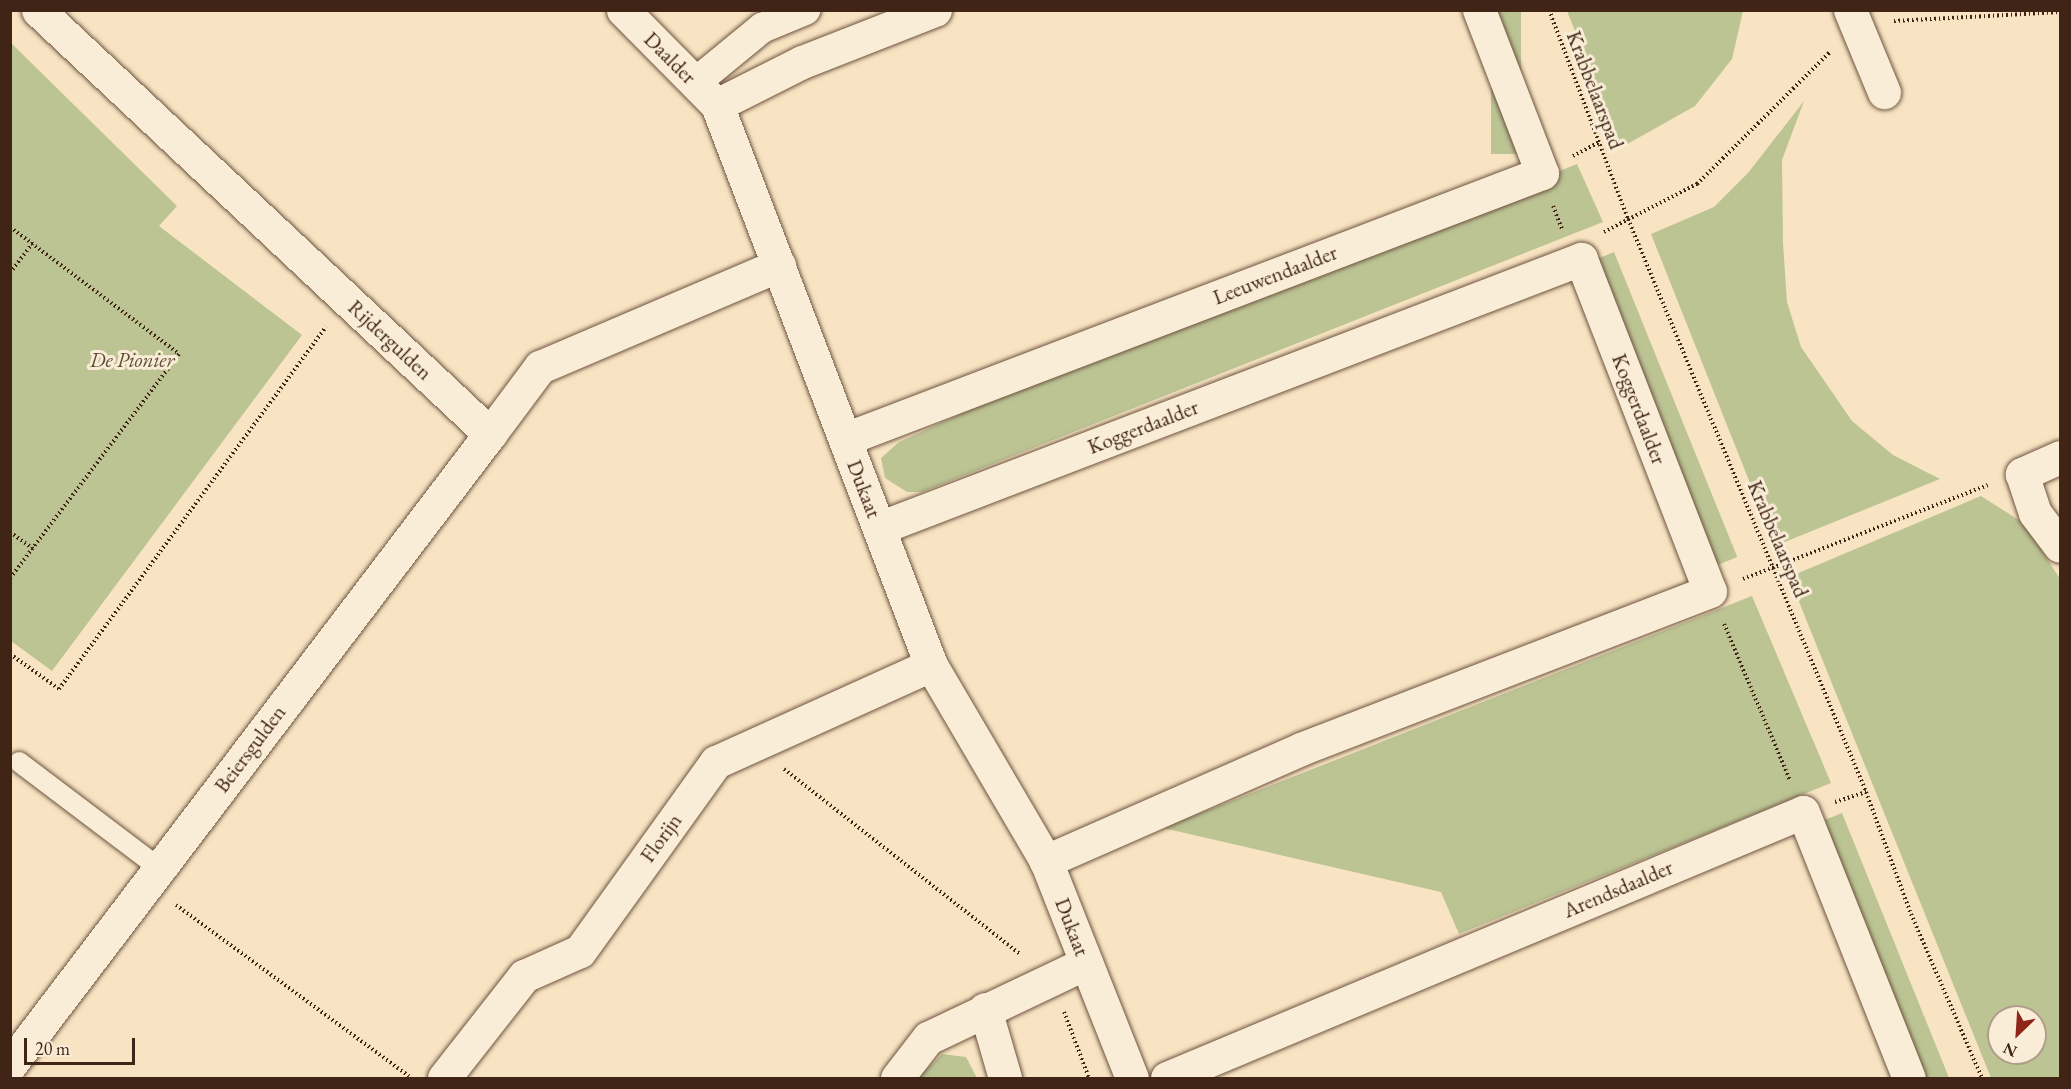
<!DOCTYPE html>
<style>
body{margin:0}
#map{position:relative;width:2071px;height:1089px;overflow:hidden;background:#f8e4c2;font-family:"EB Garamond",serif}
div>[style]{position:absolute}
.green>*{inset:0;background:#bcc494;transform-origin:0 0}
.path>*{height:4px;margin-top:-2px;transform-origin:0;background:repeating-linear-gradient(90deg,#402416 0 1.5px,transparent 0 4.5px)}
.roads{filter:drop-shadow(0 0 2px #6e5441) drop-shadow(0 0 2px #6e5441)}
.service>*{height:20px;margin:-10px;padding:0 10px;transform-origin:10px;border-radius:10px;background:#faedd7}
.pedestrian>*{height:30px;margin:-15px;padding:0 15px;transform-origin:15px;border-radius:15px;background:#faedd7}
.minor>*{height:33px;margin:-16.5px;padding:0 16.5px;transform-origin:16.5px;border-radius:16.5px;background:#faedd7}
span{translate:-50% -50%;white-space:nowrap;text-align:center;line-height:1.15;-webkit-text-stroke:6px #faedd7;paint-order:stroke}
.street-label{font-size:21px;color:#402416}
.park-label{font-size:21px;color:#5f4c36;font-style:italic}
.frame{position:absolute;inset:0;border:12px solid #402416;pointer-events:none}
.north{position:absolute;left:1987px;top:1005px;width:60px;height:60px;box-sizing:border-box;background:#faedd7;border:2px solid #b09d8a;border-radius:50%;rotate:205deg;font-size:16px;font-weight:700;line-height:24px;text-align:center;color:#402416}
.north::after{content:'';display:block;margin:auto;width:21px;height:27px;background:#8f2418;clip-path:polygon(50% 0,100% 100%,50% 72%,0 100%)}
.scale{position:absolute;left:24px;top:1038px;width:111px;height:27px;box-sizing:border-box;border:3px solid #402416;border-top:0;padding-left:8px;font-size:18px;line-height:21px;white-space:nowrap;color:#402416;-webkit-text-stroke:4px #faedd7;paint-order:stroke}
</style>
<div id="map">
<div class="green">
<div style="left:1491px;top:11px;width:30px;height:143px"></div>
<div style="clip-path:polygon(1567px 11px,1743px 11px,1732px 59px,1695px 106px,1622px 147px)"></div>
<div style="clip-path:polygon(11px 43px,177px 206px,159px 226px,302px 335px,52px 671px,11px 641px)"></div>
<div style="clip-path:polygon(1804px 101px,1782px 160px,1783px 243px,1787px 302px,1801px 347px,1852px 421px,1893px 455px,1940px 479px,1775px 546px,1651px 234px,1714px 207px,1748px 173px)"></div>
<div style="clip-path:polygon(1577px 164px,1603px 222px,922px 492px,907px 492px,885px 478px,881px 458px,899px 442px,1043px 377px)"></div>
<div style="left:1614px;top:252px;width:329px;height:30px;rotate:68deg"></div>
<div style="clip-path:polygon(evenodd,1981px 496px,2025px 524px,2060px 579px,2060px 1078px,1991px 1078px,1789px 577px,1981px 496px,1999px 1017px,2035px 1017px,2035px 1053px,1999px 1053px,1999px 1017px)"></div>
<div style="clip-path:polygon(1752px 596px,1831px 783px,1459px 934px,1441px 892px,1163px 828px)"></div>
<div style="left:1842px;top:813px;width:285px;height:34px;rotate:68deg"></div>
<div style="clip-path:polygon(942px 1054px,966px 1057px,977px 1078px,918px 1078px)"></div>
</div>
<div class="path">
<div style="left:1549px;top:10px;width:223px;rotate:69.3deg"></div>
<div style="left:1628px;top:219px;width:620px;rotate:67.44deg"></div>
<div style="left:1866px;top:792px;width:130px;rotate:69.8deg"></div>
<div style="left:1911px;top:914px;width:179px;rotate:66.6deg"></div>
<div style="left:1894px;top:21px;width:166px;rotate:-3.1deg"></div>
<div style="left:1573px;top:156px;width:30px;rotate:-28deg"></div>
<div style="left:1553px;top:206px;width:26px;rotate:69deg"></div>
<div style="left:10px;top:227px;width:211px;rotate:36.9deg"></div>
<div style="left:179px;top:354px;width:281px;rotate:127deg"></div>
<div style="left:1604px;top:232px;width:105px;rotate:-27.3deg"></div>
<div style="left:1697px;top:184px;width:187px;rotate:-44.8deg"></div>
<div style="left:10px;top:273px;width:38px;rotate:-53deg"></div>
<div style="left:10px;top:532px;width:29px;rotate:36deg"></div>
<div style="left:1743px;top:579px;width:262px;rotate:-21deg"></div>
<div style="left:1724px;top:624px;width:169px;rotate:67.1deg"></div>
<div style="left:10px;top:654px;width:60px;rotate:35.5deg"></div>
<div style="left:59px;top:689px;width:450px;rotate:-53.6deg"></div>
<div style="left:784px;top:769px;width:301px;rotate:38.1deg"></div>
<div style="left:1835px;top:802px;width:33px;rotate:-18deg"></div>
<div style="left:176px;top:905px;width:289px;rotate:36.3deg"></div>
<div style="left:1064px;top:1012px;width:71px;rotate:69.3deg"></div>
</div>
<div class="roads">
<div class="service">
<div style="left:19px;top:762px;width:176px;rotate:37.1deg"></div>
</div>
<div class="pedestrian">
<div style="left:695px;top:83px;width:87px;rotate:-39.4deg"></div>
<div style="left:762px;top:28px;width:47px;rotate:-22.7deg"></div>
</div>
<div class="minor">
<div style="left:38px;top:10px;width:620px;rotate:43.17deg"></div>
<div style="left:490px;top:434px;width:84px;rotate:-53.3deg"></div>
<div style="left:540px;top:367px;width:260px;rotate:-23.1deg"></div>
<div style="left:623px;top:10px;width:134px;rotate:45.3deg"></div>
<div style="left:935px;top:10px;width:143px;rotate:158.6deg"></div>
<div style="left:802px;top:62px;width:95px;rotate:153.2deg"></div>
<div style="left:717px;top:105px;width:599px;rotate:69.09deg"></div>
<div style="left:931px;top:665px;width:227px;rotate:59.6deg"></div>
<div style="left:1046px;top:861px;width:233px;rotate:68.4deg"></div>
<div style="left:1850px;top:10px;width:89px;rotate:67.5deg"></div>
<div style="left:845px;top:439px;width:746px;rotate:-20.89deg"></div>
<div style="left:1542px;top:173px;width:175px;rotate:-111.1deg"></div>
<div style="left:2060px;top:457px;width:42px;rotate:155.9deg"></div>
<div style="left:2022px;top:474px;width:41px;rotate:71.6deg"></div>
<div style="left:2035px;top:513px;width:41px;rotate:52.9deg"></div>
<div style="left:879px;top:528px;width:752px;rotate:-20.97deg"></div>
<div style="left:1581px;top:259px;width:356px;rotate:68.8deg"></div>
<div style="left:1710px;top:591px;width:438px;rotate:158.9deg"></div>
<div style="left:1301px;top:749px;width:279px;rotate:156.3deg"></div>
<div style="left:985px;top:1009px;width:72px;rotate:73.8deg"></div>
<div style="left:10px;top:1065px;width:793px;rotate:-52.74deg"></div>
<div style="left:444px;top:1078px;width:130px;rotate:-51.9deg"></div>
<div style="left:524px;top:976px;width:61px;rotate:-24.1deg"></div>
<div style="left:580px;top:951px;width:233px;rotate:-54.3deg"></div>
<div style="left:716px;top:762px;width:236px;rotate:-24.3deg"></div>
<div style="left:897px;top:1078px;width:51px;rotate:-52.2deg"></div>
<div style="left:928px;top:1038px;width:175px;rotate:-25.4deg"></div>
<div style="left:1167px;top:1078px;width:689px;rotate:-22.7deg"></div>
<div style="left:1803px;top:812px;width:286px;rotate:68.3deg"></div>
</div>
</div>
<div class="street-label">
<span style="left:670px;top:58px;rotate:45deg">Daalder</span>
<span style="left:1595px;top:90px;rotate:69deg">Krabbelaarspad</span>
<span style="left:1275px;top:275px;rotate:-21deg">Leeuwendaalder</span>
<span style="left:390px;top:340px;rotate:43deg">Rijdergulden</span>
<span style="left:1639px;top:409px;rotate:69deg">Koggerdaalder</span>
<span style="left:1143px;top:427px;rotate:-21deg">Koggerdaalder</span>
<span style="left:864px;top:489px;rotate:69deg">Dukaat</span>
<span style="left:1778px;top:539px;rotate:67deg">Krabbelaarspad</span>
<span style="left:250px;top:749px;rotate:-53deg">Beiersgulden</span>
<span style="left:661px;top:838px;rotate:-54deg">Florijn</span>
<span style="left:1618px;top:889px;rotate:-23deg">Arendsdaalder</span>
<span style="left:1072px;top:927px;rotate:69deg">Dukaat</span>
</div>
<div class="park-label">
<span style="left:132px;top:360px">De Pionier</span>
</div>
<div class="frame"></div>
<div class="north">N</div>
<div class="scale">20 m</div>
</div>
